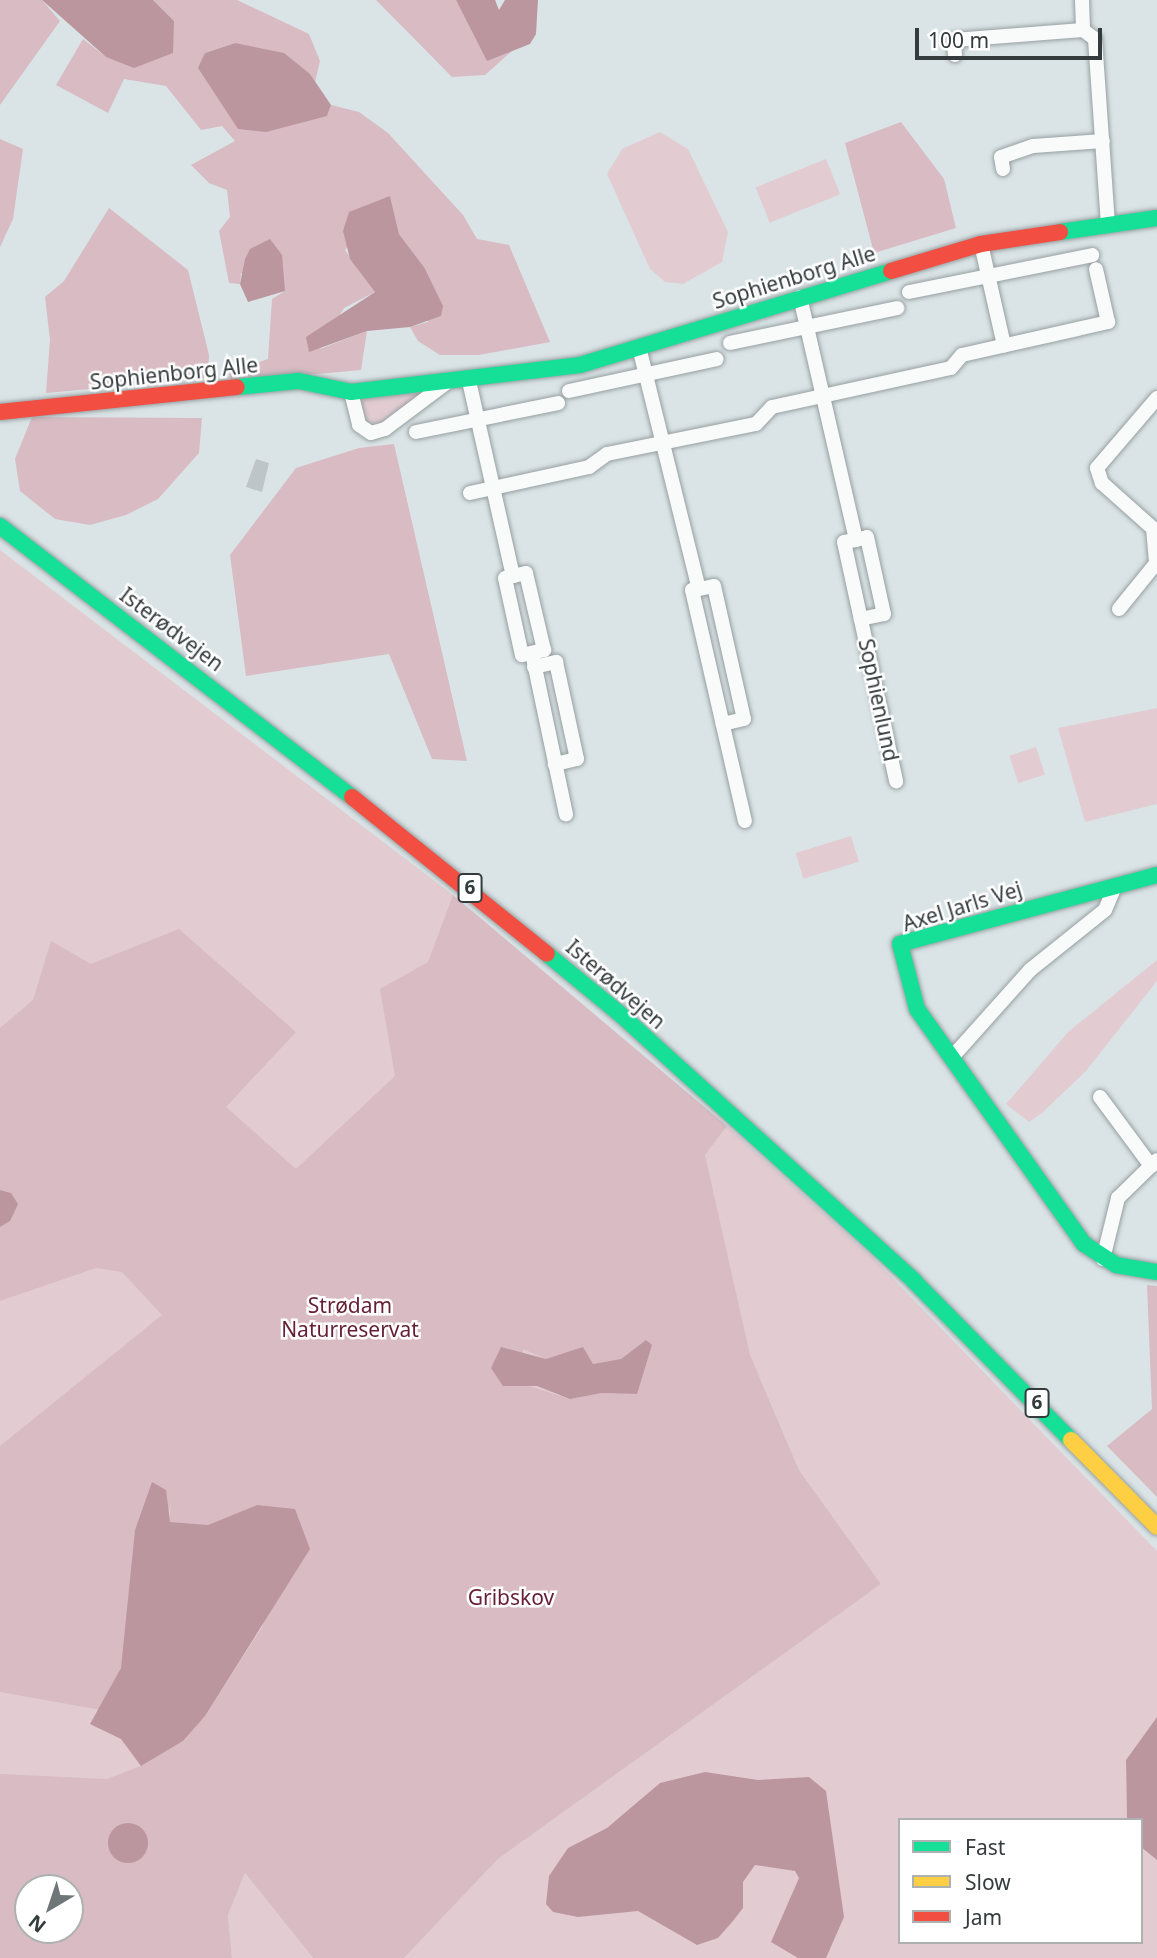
<!DOCTYPE html>
<meta charset="utf-8">
<style>
body{margin:0}
#map{position:relative;width:1157px;height:1958px;overflow:hidden;background:#dae4e6;font-family:"Noto Sans",sans-serif}
div>[style]{position:absolute}
.green>*{inset:0;background:#e2ccd2;transform-origin:0 0}
.forest>*{inset:0;background:#d8bbc3}
.water>*{inset:0;background:#bc969f}
.round{border-radius:50%}
.building>*{inset:0;background:#bdc5c7}
.roads{filter:drop-shadow(0 0 2px #979fa1) drop-shadow(0 0 2px #979fa1)}
.street>*{height:14px;margin:-7px;padding:0 7px;transform-origin:7px;border-radius:7px;background:#f9fbfb}
.fast>*{height:16px;margin:-8px;padding:0 8px;transform-origin:8px;border-radius:8px;background:#16e098}
.slow>*{height:16px;margin:-8px;padding:0 8px;transform-origin:8px;border-radius:8px;background:#ffcf43}
.jam>*{height:16px;margin:-8px;padding:0 8px;transform-origin:8px;border-radius:8px;background:#f24e42}
span{translate:-50% -50%;white-space:nowrap;text-align:center;line-height:1.15;-webkit-text-stroke:5px #fff;paint-order:stroke}
.shield-label span{padding:2px 5px;background:#fff;border:2px solid;border-radius:5px;-webkit-text-stroke-width:0}
.shield-label{font-size:19px;color:#343b3d;font-weight:700}
.street-label{font-size:21px;color:#343b3d}
.park-label{font-size:21px;color:#661e35}
.legend{position:absolute;left:898px;top:1818px;width:245px;height:126px;box-sizing:border-box;background:#fff;border:2px solid #aeb1b1;margin:0;padding:9px 12px;list-style:none;font-size:21px;color:#343b3d}
.legend li{display:flex;align-items:center;gap:14px;height:35px}
.legend b{width:35px;border:2px solid #aeb1b1}
.north{position:absolute;left:14px;top:1874px;width:70px;height:70px;box-sizing:border-box;background:#fff;border:2px solid #aeb1b1;border-radius:50%;rotate:219deg;font-size:19px;font-weight:700;line-height:28px;text-align:center;color:#343b3d}
.north::after{content:'';display:block;margin:auto;width:24px;height:32px;background:#6e7678;clip-path:polygon(50% 0,100% 100%,50% 72%,0 100%)}
.scale{position:absolute;left:915px;top:28px;width:187px;height:32px;box-sizing:border-box;border:4px solid #343b3d;border-top:0;padding-left:9px;font-size:21px;line-height:24px;white-space:nowrap;color:#343b3d;-webkit-text-stroke:5px #fff;paint-order:stroke}
</style>
<div id="map">
<div class="green">
<div style="clip-path:polygon(660px 132px,688px 149px,728px 232px,722px 262px,683px 284px,665px 282px,650px 269px,607px 174px,622px 149px)"></div>
<div style="left:826px;top:159px;width:38px;height:76px;rotate:68deg"></div>
<div style="clip-path:polygon(427px 392px,382px 425px,361px 420px,360px 404px,366px 398px)"></div>
<div style="clip-path:polygon(evenodd,0 550px,453px 895px,708px 1173px,705px 1155px,727px 1126px,874px 1259px,1157px 1551px,1157px 1717px,1126px 1760px,1127px 1820px,900px 1820px,900px 1942px,1141px 1942px,1141px 1847px,1157px 1860px,1157px 1958px,404px 1958px,498px 1859px,881px 1584px,799px 1470px,758px 1374px,103px 1958px,0 1958px,0 550px,28px 1888px,70px 1888px,70px 1930px,28px 1930px,28px 1888px)"></div>
<div style="clip-path:polygon(1157px 708px,1157px 804px,1085px 822px,1058px 728px)"></div>
<div style="left:1036px;top:747px;width:29px;height:28px;rotate:72deg"></div>
<div style="left:851px;top:836px;width:27px;height:58px;rotate:73deg"></div>
<div style="clip-path:polygon(1157px 960px,1157px 981px,1086px 1071px,1042px 1113px,1029px 1122px,1006px 1104px,1068px 1032px)"></div>
<div style="clip-path:polygon(245px 1873px,313px 1958px,232px 1958px,228px 1915px)"></div>
</div>
<div class="forest">
<div style="clip-path:polygon(0 0,42px 0,60px 21px,0 105px)"></div>
<div style="clip-path:polygon(153px 0,237px 0,309px 34px,320px 61px,315px 82px,310px 74px,235px 43px,205px 53px,327px 116px,331px 105px,359px 112px,388px 133px,463px 215px,477px 239px,509px 245px,550px 342px,479px 355px,440px 355px,418px 341px,410px 327px,428px 322px,424px 267px,399px 234px,390px 196px,345px 250px,375px 292px,344px 308px,320px 349px,367px 331px,361px 370px,230px 382px,229px 372px,268px 359px,272px 299px,285px 291px,241px 273px,240px 284px,229px 283px,219px 231px,230px 217px,227px 190px,209px 183px,191px 165px,235px 141px,222px 126px,201px 130px,166px 86px,124px 79px,108px 113px,56px 85px,83px 39px,106px 57px,174px 21px)"></div>
<div style="clip-path:polygon(376px 0,456px 0,492px 59px,512px 51px,485px 75px,452px 77px)"></div>
<div style="clip-path:polygon(901px 122px,944px 179px,956px 228px,874px 253px,845px 143px)"></div>
<div style="clip-path:polygon(0 139px,23px 149px,13px 219px,0 247px)"></div>
<div style="clip-path:polygon(109px 208px,188px 270px,209px 355px,208px 378px,46px 393px,50px 340px,45px 297px,64px 281px)"></div>
<div style="clip-path:polygon(32px 417px,202px 418px,199px 453px,158px 499px,126px 515px,90px 525px,55px 519px,20px 491px,15px 459px)"></div>
<div style="clip-path:polygon(394px 444px,467px 761px,432px 759px,389px 654px,246px 676px,230px 555px,296px 468px,359px 448px)"></div>
<div style="clip-path:polygon(evenodd,453px 895px,727px 1126px,705px 1155px,750px 1355px,799px 1470px,881px 1584px,498px 1859px,404px 1958px,313px 1958px,245px 1873px,228px 1915px,232px 1958px,0 1958px,0 1774px,107px 1779px,141px 1766px,183px 1741px,205px 1716px,263px 1626px,257px 1505px,208px 1525px,169px 1522px,171px 1505px,130px 1618px,121px 1668px,101px 1710px,0 1692px,0 1446px,162px 1315px,122px 1272px,96px 1268px,0 1301px,0 1227px,10px 1221px,11px 1193px,0 1190px,0 1028px,33px 1000px,51px 941px,91px 964px,179px 929px,296px 1032px,226px 1107px,296px 1169px,395px 1076px,380px 989px,428px 962px,453px 895px,646px 1340px,637px 1394px,602px 1393px,570px 1399px,520px 1383px,523px 1349px,546px 1359px,583px 1348px,593px 1364px,621px 1359px,646px 1340px,453px 895px,28px 1888px,70px 1888px,70px 1930px,28px 1930px,28px 1888px)"></div>
<div style="clip-path:polygon(1147px 1285px,1157px 1286px,1157px 1497px,1107px 1446px,1152px 1409px)"></div>
</div>
<div class="water">
<div style="clip-path:polygon(42px 0,153px 0,174px 21px,173px 53px,134px 68px,106px 57px)"></div>
<div style="clip-path:polygon(456px 0,495px 0,499px 10px,505px 0,538px 0,536px 34px,530px 44px,487px 61px)"></div>
<div style="clip-path:polygon(235px 43px,284px 53px,310px 74px,331px 105px,327px 116px,266px 132px,238px 129px,198px 68px,205px 53px)"></div>
<div style="clip-path:polygon(390px 196px,399px 234px,424px 267px,443px 306px,441px 316px,410px 327px,367px 331px,309px 352px,306px 337px,375px 292px,350px 259px,343px 231px,349px 212px)"></div>
<div style="clip-path:polygon(270px 239px,282px 255px,285px 291px,248px 302px,240px 284px,245px 259px,250px 249px)"></div>
<div style="clip-path:polygon(0 1190px,11px 1193px,18px 1204px,10px 1221px,0 1227px)"></div>
<div style="clip-path:polygon(646px 1340px,652px 1345px,637px 1394px,602px 1393px,570px 1399px,537px 1386px,503px 1386px,491px 1368px,501px 1347px,546px 1359px,583px 1347px,593px 1364px,621px 1359px)"></div>
<div style="clip-path:polygon(152px 1482px,166px 1490px,170px 1522px,208px 1525px,257px 1505px,295px 1509px,310px 1549px,205px 1716px,183px 1741px,141px 1766px,121px 1739px,90px 1724px,121px 1668px,135px 1530px)"></div>
<div style="clip-path:polygon(1157px 1717px,1157px 1860px,1141px 1847px,1141px 1820px,1127px 1820px,1126px 1760px)"></div>
<div style="clip-path:polygon(705px 1772px,758px 1780px,809px 1777px,826px 1791px,844px 1917px,826px 1958px,798px 1958px,771px 1942px,799px 1878px,795px 1871px,755px 1865px,743px 1882px,743px 1908px,733px 1921px,718px 1938px,697px 1945px,638px 1911px,578px 1917px,553px 1912px,546px 1904px,549px 1876px,568px 1848px,607px 1828px,660px 1783px)"></div>
<div class="round" style="left:108px;top:1823px;width:40px;height:40px"></div>
</div>
<div class="building">
<div style="clip-path:polygon(256px 459px,269px 463px,262px 492px,246px 487px)"></div>
</div>
<div class="roads">
<div class="street">
<div style="left:1082px;top:0;width:30px;rotate:88deg"></div>
<div style="left:1083px;top:30px;width:15px;rotate:37deg"></div>
<div style="left:1095px;top:39px;width:185px;rotate:86deg"></div>
<div style="left:955px;top:55px;width:15px;rotate:-94deg"></div>
<div style="left:954px;top:40px;width:129px;rotate:-4.4deg"></div>
<div style="left:1003px;top:169px;width:12px;rotate:-99deg"></div>
<div style="left:1001px;top:157px;width:34px;rotate:-19deg"></div>
<div style="left:1033px;top:146px;width:70px;rotate:-4.1deg"></div>
<div style="left:981px;top:244px;width:104px;rotate:77.2deg"></div>
<div style="left:909px;top:292px;width:187px;rotate:-11.4deg"></div>
<div style="left:800px;top:297px;width:249px;rotate:77deg"></div>
<div style="left:856px;top:540px;width:12px;rotate:171deg"></div>
<div style="left:844px;top:542px;width:245px;rotate:77.7deg"></div>
<div style="left:730px;top:343px;width:171px;rotate:-11.8deg"></div>
<div style="left:639px;top:347px;width:249px;rotate:76.1deg"></div>
<div style="left:699px;top:589px;width:7px;rotate:172deg"></div>
<div style="left:692px;top:590px;width:237px;rotate:77.1deg"></div>
<div style="left:469px;top:381px;width:200px;rotate:77.3deg"></div>
<div style="left:513px;top:576px;width:8px;rotate:166deg"></div>
<div style="left:505px;top:578px;width:79px;rotate:77.6deg"></div>
<div style="left:522px;top:655px;width:23px;rotate:-13deg"></div>
<div style="left:544px;top:650px;width:79px;rotate:-103.2deg"></div>
<div style="left:526px;top:573px;width:13px;rotate:167deg"></div>
<div style="left:569px;top:391px;width:151px;rotate:-12.2deg"></div>
<div style="left:351px;top:392px;width:34px;rotate:76deg"></div>
<div style="left:359px;top:425px;width:14px;rotate:34deg"></div>
<div style="left:371px;top:433px;width:15px;rotate:-16deg"></div>
<div style="left:385px;top:429px;width:75px;rotate:-36.9deg"></div>
<div style="left:1157px;top:398px;width:92px;rotate:130.6deg"></div>
<div style="left:1097px;top:468px;width:16px;rotate:72deg"></div>
<div style="left:1102px;top:483px;width:74px;rotate:41.7deg"></div>
<div style="left:416px;top:432px;width:145px;rotate:-11.5deg"></div>
<div style="left:470px;top:493px;width:122px;rotate:-12.3deg"></div>
<div style="left:589px;top:467px;width:22px;rotate:-36deg"></div>
<div style="left:607px;top:454px;width:152px;rotate:-11.4deg"></div>
<div style="left:756px;top:424px;width:23px;rotate:-47deg"></div>
<div style="left:772px;top:407px;width:183px;rotate:-12.3deg"></div>
<div style="left:951px;top:368px;width:17px;rotate:-50deg"></div>
<div style="left:962px;top:355px;width:150px;rotate:-12.7deg"></div>
<div style="left:1108px;top:322px;width:54px;rotate:-102.8deg"></div>
<div style="left:1153px;top:528px;width:36px;rotate:85deg"></div>
<div style="left:856px;top:540px;width:11px;rotate:-15deg"></div>
<div style="left:867px;top:537px;width:79px;rotate:77.6deg"></div>
<div style="left:884px;top:614px;width:24px;rotate:168deg"></div>
<div style="left:699px;top:589px;width:15px;rotate:-11deg"></div>
<div style="left:714px;top:586px;width:136px;rotate:77.3deg"></div>
<div style="left:744px;top:719px;width:22px;rotate:167deg"></div>
<div style="left:1119px;top:609px;width:60px;rotate:-51deg"></div>
<div style="left:532px;top:653px;width:165px;rotate:78.1deg"></div>
<div style="left:534px;top:667px;width:23px;rotate:-13deg"></div>
<div style="left:556px;top:662px;width:99px;rotate:77.8deg"></div>
<div style="left:577px;top:759px;width:23px;rotate:167deg"></div>
<div style="left:954px;top:1055px;width:114px;rotate:-48.2deg"></div>
<div style="left:1030px;top:970px;width:96px;rotate:-38.7deg"></div>
<div style="left:1105px;top:910px;width:26px;rotate:-67deg"></div>
<div style="left:1100px;top:1097px;width:86px;rotate:53.5deg"></div>
<div style="left:1103px;top:1259px;width:63px;rotate:-76.2deg"></div>
<div style="left:1118px;top:1198px;width:54px;rotate:-44.3deg"></div>
</div>
<div class="fast">
<div style="left:1060px;top:232px;width:98px;rotate:-8.2deg"></div>
<div style="left:237px;top:387px;width:62px;rotate:-5.5deg"></div>
<div style="left:299px;top:381px;width:53px;rotate:11.9deg"></div>
<div style="left:351px;top:392px;width:231px;rotate:-6.7deg"></div>
<div style="left:580px;top:365px;width:325px;rotate:-16.8deg"></div>
<div style="left:0;top:526px;width:444px;rotate:37.6deg"></div>
<div style="left:1157px;top:875px;width:266px;rotate:165deg"></div>
<div style="left:900px;top:944px;width:67px;rotate:75.3deg"></div>
<div style="left:917px;top:1009px;width:288px;rotate:54.6deg"></div>
<div style="left:1084px;top:1244px;width:38px;rotate:33deg"></div>
<div style="left:1116px;top:1265px;width:42px;rotate:9.7deg"></div>
<div style="left:547px;top:954px;width:94px;rotate:39.4deg"></div>
<div style="left:620px;top:1014px;width:397px;rotate:42.2deg"></div>
<div style="left:914px;top:1281px;width:223px;rotate:45.4deg"></div>
</div>
<div class="slow">
<div style="left:1071px;top:1440px;width:122px;rotate:45.3deg"></div>
</div>
<div class="jam">
<div style="left:891px;top:271px;width:94px;rotate:-16.7deg"></div>
<div style="left:981px;top:244px;width:80px;rotate:-8.6deg"></div>
<div style="left:0;top:412px;width:238px;rotate:-6deg"></div>
<div style="left:352px;top:797px;width:250px;rotate:38.8deg"></div>
</div>
</div>
<div class="shield-label">
<span style="left:470px;top:888px">6</span>
<span style="left:1037px;top:1403px">6</span>
</div>
<div class="street-label">
<span style="left:794px;top:277px;rotate:-17deg">Sophienborg Alle</span>
<span style="left:174px;top:373px;rotate:-6deg">Sophienborg Alle</span>
<span style="left:172px;top:629px;rotate:37deg">Isterødvejen</span>
<span style="left:879px;top:700px;rotate:78deg">Sophienlund</span>
<span style="left:962px;top:906px;rotate:-17deg">Axel Jarls Vej</span>
<span style="left:616px;top:984px;rotate:41deg">Isterødvejen</span>
</div>
<div class="park-label">
<span style="left:350px;top:1317px">Strødam<br>Naturreservat</span>
<span style="left:511px;top:1597px">Gribskov</span>
</div>
<ul class="legend">
<li><b style="height:9px;background:#16e098"></b>Fast</li>
<li><b style="height:9px;background:#ffcf43"></b>Slow</li>
<li><b style="height:9px;background:#f24e42"></b>Jam</li>
</ul>
<div class="north">N</div>
<div class="scale">100 m</div>
</div>
